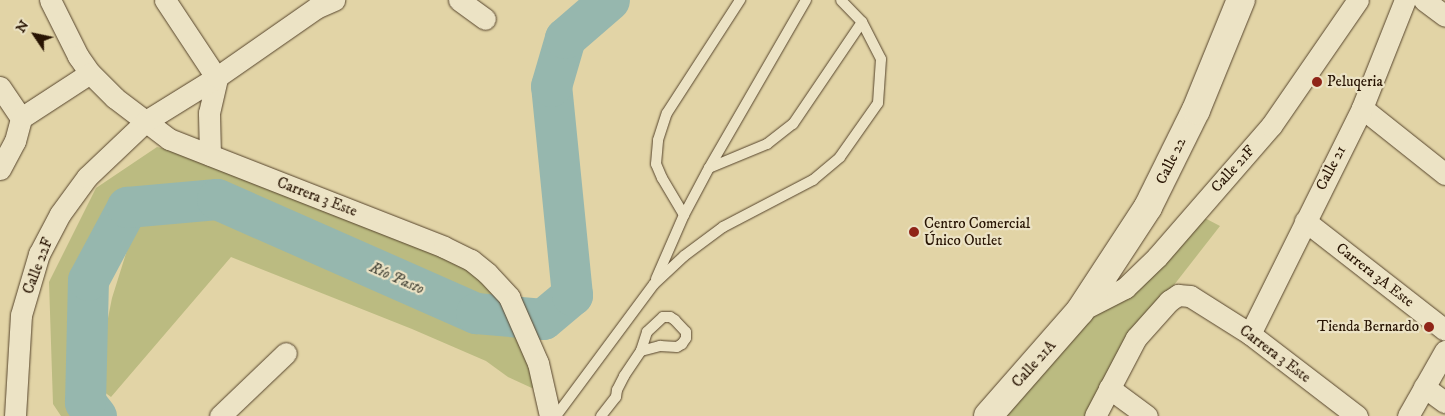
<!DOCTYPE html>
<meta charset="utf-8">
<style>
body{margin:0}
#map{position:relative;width:1445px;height:416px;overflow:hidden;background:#e2d4a6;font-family:"IM FELL DW Pica",serif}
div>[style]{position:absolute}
.green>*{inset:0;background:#bbbb81}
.river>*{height:41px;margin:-20.5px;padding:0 20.5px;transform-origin:20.5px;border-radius:20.5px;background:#96b7ae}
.roads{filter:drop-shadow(0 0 1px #56442c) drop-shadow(0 0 1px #56442c)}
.service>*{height:10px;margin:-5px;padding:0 5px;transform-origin:5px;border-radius:5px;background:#ece3c5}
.minor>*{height:21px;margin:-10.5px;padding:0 10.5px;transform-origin:10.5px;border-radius:10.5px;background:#ece3c5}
.secondary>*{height:28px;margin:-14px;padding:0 14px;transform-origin:14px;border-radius:14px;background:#ece3c5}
.dots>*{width:14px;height:14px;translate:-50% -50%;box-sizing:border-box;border:2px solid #ece3c5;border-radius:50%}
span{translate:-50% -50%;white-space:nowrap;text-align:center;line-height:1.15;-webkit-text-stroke:4.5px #ece3c5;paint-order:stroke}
.poi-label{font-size:15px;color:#281403}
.left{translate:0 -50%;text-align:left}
.right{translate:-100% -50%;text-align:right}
.street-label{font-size:15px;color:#281403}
.water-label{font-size:16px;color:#4e4d3f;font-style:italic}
.north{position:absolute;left:10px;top:10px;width:50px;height:50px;-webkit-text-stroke:4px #ece3c5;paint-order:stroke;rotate:304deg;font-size:14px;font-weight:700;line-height:20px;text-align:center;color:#281403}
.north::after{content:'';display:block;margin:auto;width:18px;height:22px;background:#281403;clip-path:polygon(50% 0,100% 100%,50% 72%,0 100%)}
</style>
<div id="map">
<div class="green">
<div style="clip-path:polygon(157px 147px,201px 157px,454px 257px,498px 296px,482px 306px,312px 231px,225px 189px,124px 195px,79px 279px,77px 402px,89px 416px,61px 416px,53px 404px,49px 282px,96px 188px)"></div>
<div style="clip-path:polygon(228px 208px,326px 255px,494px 326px,514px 328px,529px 355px,534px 389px,508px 377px,486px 361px,412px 329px,231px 257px,111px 397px,96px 386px,102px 348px,112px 298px,139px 212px)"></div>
<div style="clip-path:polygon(1197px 214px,1220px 226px,1142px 326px,1089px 416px,997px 416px,1033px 372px)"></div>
</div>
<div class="river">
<div style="left:96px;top:416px;width:18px;rotate:-128deg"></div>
<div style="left:85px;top:402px;width:122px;rotate:-88.6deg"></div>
<div style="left:88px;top:280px;width:83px;rotate:-61.9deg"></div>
<div style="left:127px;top:207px;width:90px;rotate:-5.1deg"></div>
<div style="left:217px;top:199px;width:283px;rotate:23.8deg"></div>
<div style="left:476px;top:313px;width:67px;rotate:5.1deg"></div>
<div style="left:543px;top:319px;width:38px;rotate:-40deg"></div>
<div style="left:572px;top:295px;width:210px;rotate:-95.7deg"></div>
<div style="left:551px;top:86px;width:50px;rotate:-73.7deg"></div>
<div style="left:565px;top:38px;width:58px;rotate:-40.8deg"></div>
</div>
<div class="roads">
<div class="service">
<div style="left:709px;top:168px;width:63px;rotate:-22.5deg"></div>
<div style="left:767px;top:144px;width:33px;rotate:-38deg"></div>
<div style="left:793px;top:124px;width:123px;rotate:-55.9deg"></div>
<div style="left:684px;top:215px;width:43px;rotate:-120.7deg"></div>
<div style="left:662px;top:178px;width:15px;rotate:-113deg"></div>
<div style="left:656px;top:164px;width:24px;rotate:-85deg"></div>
<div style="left:658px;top:140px;width:28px;rotate:-72deg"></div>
<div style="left:667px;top:113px;width:135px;rotate:-57.1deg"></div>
<div style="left:656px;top:279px;width:70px;rotate:-66.4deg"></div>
<div style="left:684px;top:215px;width:53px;rotate:-62deg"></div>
<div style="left:709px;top:168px;width:194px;rotate:-60deg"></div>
<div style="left:556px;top:416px;width:164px;rotate:-53.4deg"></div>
<div style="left:654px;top:284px;width:41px;rotate:-43deg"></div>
<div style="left:684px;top:256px;width:49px;rotate:-36.6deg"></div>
<div style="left:723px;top:227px;width:102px;rotate:-27.6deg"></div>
<div style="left:813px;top:180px;width:35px;rotate:-40deg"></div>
<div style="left:840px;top:157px;width:66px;rotate:-54.9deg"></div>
<div style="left:878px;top:103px;width:44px;rotate:-86.1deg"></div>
<div style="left:881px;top:59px;width:42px;rotate:-117.2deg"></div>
<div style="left:862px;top:22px;width:30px;rotate:-134deg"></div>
<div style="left:601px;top:416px;width:24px;rotate:-52deg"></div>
<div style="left:616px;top:397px;width:7px;rotate:-82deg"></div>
<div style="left:617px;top:390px;width:16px;rotate:-63deg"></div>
<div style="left:624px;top:376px;width:30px;rotate:-56deg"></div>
<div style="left:641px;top:351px;width:20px;rotate:-15deg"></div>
<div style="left:660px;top:346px;width:17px;rotate:3deg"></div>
<div style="left:677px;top:347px;width:6px;rotate:-31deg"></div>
<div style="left:682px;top:344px;width:7px;rotate:-56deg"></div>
<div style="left:686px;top:338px;width:6px;rotate:-90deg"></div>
<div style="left:686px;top:332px;width:16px;rotate:-133deg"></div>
<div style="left:675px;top:320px;width:6px;rotate:-149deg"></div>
<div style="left:670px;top:317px;width:7px;rotate:180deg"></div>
<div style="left:663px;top:317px;width:22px;rotate:137deg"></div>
<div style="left:647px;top:332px;width:20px;rotate:108deg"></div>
</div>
<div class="minor">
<div style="left:50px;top:0;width:63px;rotate:63.4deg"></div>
<div style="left:78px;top:56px;width:21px;rotate:55deg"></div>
<div style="left:90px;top:73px;width:35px;rotate:45deg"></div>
<div style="left:115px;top:98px;width:68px;rotate:37.2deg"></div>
<div style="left:169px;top:139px;width:295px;rotate:21.4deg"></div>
<div style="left:444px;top:247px;width:30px;rotate:26deg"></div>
<div style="left:471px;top:260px;width:21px;rotate:39deg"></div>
<div style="left:487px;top:273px;width:33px;rotate:47deg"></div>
<div style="left:509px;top:297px;width:72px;rotate:66.3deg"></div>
<div style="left:538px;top:363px;width:54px;rotate:77.2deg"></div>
<div style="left:165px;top:0;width:82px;rotate:56.5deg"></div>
<div style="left:459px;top:0;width:32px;rotate:36deg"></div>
<div style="left:1424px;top:0;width:26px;rotate:37deg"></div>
<div style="left:0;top:87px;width:37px;rotate:56deg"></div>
<div style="left:1362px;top:108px;width:106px;rotate:38.5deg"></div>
<div style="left:210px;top:155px;width:42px;rotate:-91.4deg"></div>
<div style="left:209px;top:113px;width:37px;rotate:-77deg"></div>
<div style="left:0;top:169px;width:32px;rotate:-62deg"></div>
<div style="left:15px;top:141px;width:24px;rotate:-75deg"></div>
<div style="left:21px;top:118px;width:82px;rotate:-33.1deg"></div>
<div style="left:1305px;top:221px;width:177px;rotate:37.9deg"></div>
<div style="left:1080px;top:311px;width:51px;rotate:-27.1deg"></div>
<div style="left:1125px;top:288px;width:45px;rotate:-44.1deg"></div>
<div style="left:1157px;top:257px;width:174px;rotate:-49deg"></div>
<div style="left:1271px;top:126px;width:153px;rotate:-55.4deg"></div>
<div style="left:1250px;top:334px;width:252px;rotate:-63.6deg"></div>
<div style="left:1362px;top:108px;width:116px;rotate:-68.3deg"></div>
<div style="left:1424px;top:387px;width:26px;rotate:36deg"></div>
<div style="left:1109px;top:388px;width:47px;rotate:36.4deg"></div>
<div style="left:15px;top:416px;width:101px;rotate:-86.6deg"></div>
<div style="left:21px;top:315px;width:64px;rotate:-73.6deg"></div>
<div style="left:39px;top:254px;width:45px;rotate:-62.3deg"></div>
<div style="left:60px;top:214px;width:46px;rotate:-53.9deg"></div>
<div style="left:87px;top:177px;width:81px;rotate:-43.5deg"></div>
<div style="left:146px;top:121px;width:84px;rotate:-31.8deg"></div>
<div style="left:217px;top:77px;width:121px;rotate:-34.9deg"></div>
<div style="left:316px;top:8px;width:20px;rotate:-24deg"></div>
<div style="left:220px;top:416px;width:91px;rotate:-43.7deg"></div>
<div style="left:1095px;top:416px;width:88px;rotate:-62.3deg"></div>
<div style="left:1136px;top:338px;width:50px;rotate:-48.3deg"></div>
<div style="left:1169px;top:301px;width:11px;rotate:-34deg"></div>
<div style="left:1178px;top:295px;width:12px;rotate:5deg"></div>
<div style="left:1190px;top:296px;width:71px;rotate:32.3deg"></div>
<div style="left:1250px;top:334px;width:135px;rotate:37.5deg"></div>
<div style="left:1408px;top:416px;width:75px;rotate:-60.4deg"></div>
</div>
<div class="secondary">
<div style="left:988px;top:416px;width:140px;rotate:-48.8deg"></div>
<div style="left:1080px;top:311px;width:124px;rotate:-56.8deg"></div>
<div style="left:1148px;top:207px;width:108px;rotate:-63.7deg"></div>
<div style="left:1196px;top:110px;width:119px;rotate:-67.8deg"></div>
</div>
</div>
<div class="dots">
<div style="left:1317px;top:82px;background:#8f2418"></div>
<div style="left:914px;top:232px;background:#8f2418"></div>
<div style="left:1429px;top:327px;background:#8f2418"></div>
</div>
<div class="poi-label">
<span class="left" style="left:1327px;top:82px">Peluqeria</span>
<span class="left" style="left:924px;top:232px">Centro Comercial<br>Único Outlet</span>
<span class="right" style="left:1419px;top:327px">Tienda Bernardo</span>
</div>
<div class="street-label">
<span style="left:1171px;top:161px;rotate:-64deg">Calle 22</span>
<span style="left:1331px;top:168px;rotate:-63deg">Calle 21</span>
<span style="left:1233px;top:169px;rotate:-48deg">Calle 21F</span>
<span style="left:317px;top:197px;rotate:21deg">Carrera 3 Este</span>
<span style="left:38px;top:266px;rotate:-69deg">Calle 22F</span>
<span style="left:1375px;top:275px;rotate:38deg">Carrera 3A Este</span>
<span style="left:1275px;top:354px;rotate:37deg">Carrera 3 Este</span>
<span style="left:1034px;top:364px;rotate:-48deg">Calle 21A</span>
</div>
<div class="water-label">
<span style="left:397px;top:278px;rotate:24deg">Río Pasto</span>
</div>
<div class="north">N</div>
</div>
